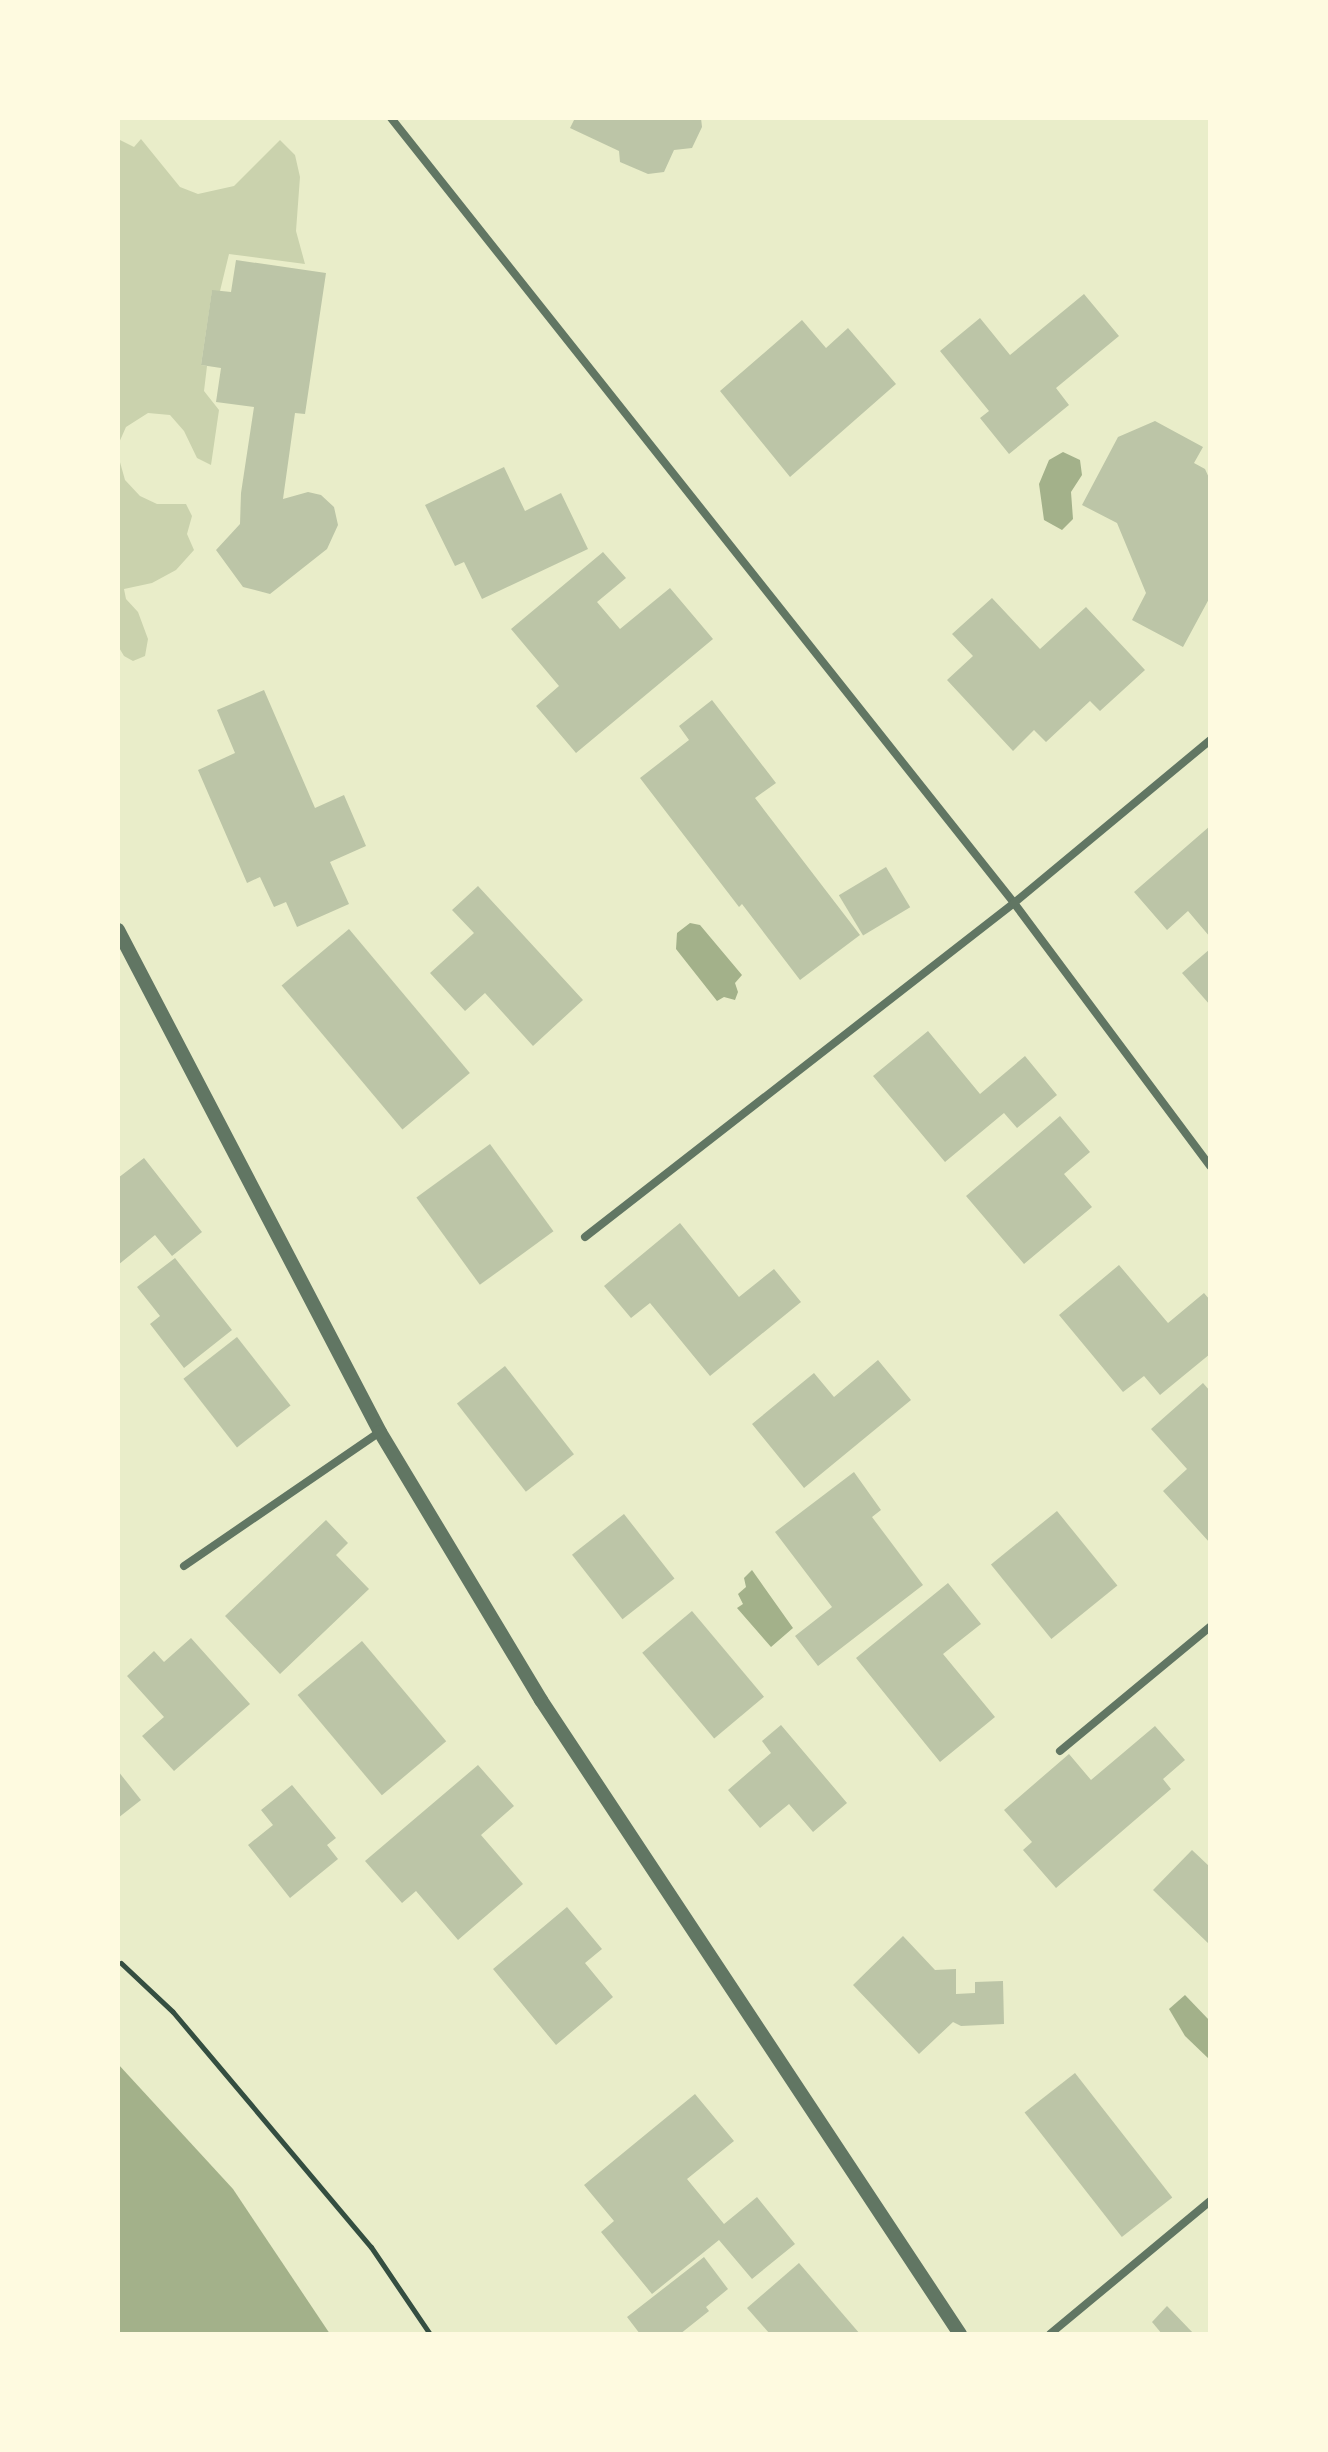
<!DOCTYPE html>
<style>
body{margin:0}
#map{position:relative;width:1328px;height:2452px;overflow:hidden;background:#e9edc9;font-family:"Asap Condensed",sans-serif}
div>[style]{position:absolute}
.green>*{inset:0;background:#cad2ad}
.water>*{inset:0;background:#a3b18a}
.building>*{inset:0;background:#bcc5a7;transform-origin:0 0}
.path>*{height:5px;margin:-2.5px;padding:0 2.5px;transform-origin:2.5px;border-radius:2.5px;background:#344e41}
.minor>*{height:8px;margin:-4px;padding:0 4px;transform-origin:4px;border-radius:4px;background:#617663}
.tertiary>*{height:14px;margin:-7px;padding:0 7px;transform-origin:7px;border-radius:7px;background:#617663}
span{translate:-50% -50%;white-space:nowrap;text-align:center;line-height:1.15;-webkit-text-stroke:6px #fefae0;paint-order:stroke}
.frame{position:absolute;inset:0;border:120px solid #fefae0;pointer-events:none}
</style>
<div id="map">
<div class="green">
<div style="clip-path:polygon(118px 139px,134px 147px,141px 139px,180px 187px,198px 194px,234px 186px,280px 140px,295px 155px,300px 177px,296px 231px,305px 264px,229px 254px,220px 291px,212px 291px,201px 365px,207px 366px,204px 391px,219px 410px,211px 465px,197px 458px,184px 431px,170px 415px,148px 413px,126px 427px,118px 445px)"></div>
<div style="clip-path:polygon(118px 455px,125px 480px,140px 496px,157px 504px,186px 504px,192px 516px,187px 534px,194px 550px,176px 570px,152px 583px,124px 589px,126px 599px,138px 612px,148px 639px,145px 656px,133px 661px,124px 656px,118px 646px)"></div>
</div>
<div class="water">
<div style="clip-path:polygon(1063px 452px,1080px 460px,1082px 475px,1071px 492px,1073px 519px,1062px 530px,1044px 520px,1039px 484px,1049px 460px)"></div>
<div style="clip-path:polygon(690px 923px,700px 925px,742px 975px,735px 983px,738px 992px,735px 1000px,724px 997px,717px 1001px,676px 949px,677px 933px)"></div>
<div style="clip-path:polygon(752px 1570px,793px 1628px,771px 1647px,737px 1608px,743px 1604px,738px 1594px,746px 1587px,744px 1578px)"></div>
<div style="clip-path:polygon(1185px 1995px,1210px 2021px,1210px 2060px,1185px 2036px,1169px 2009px)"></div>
<div style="clip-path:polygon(118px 2064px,233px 2189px,330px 2334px,118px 2334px)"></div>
</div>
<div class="building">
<div style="clip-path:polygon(575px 118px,701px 118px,702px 127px,692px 148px,674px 150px,664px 172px,648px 174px,620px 162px,619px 151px,570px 128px)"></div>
<div style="clip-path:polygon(236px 260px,326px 273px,305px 414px,295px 413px,283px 499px,308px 492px,321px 495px,334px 507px,338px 525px,327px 549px,270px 594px,243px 587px,216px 550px,240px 524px,241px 493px,254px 407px,216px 402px,221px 368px,201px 365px,212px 290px,231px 292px)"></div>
<div style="clip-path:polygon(1084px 294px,1119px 336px,1056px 388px,1069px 405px,1009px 454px,980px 418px,989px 411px,940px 351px,980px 318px,1010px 355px)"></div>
<div style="clip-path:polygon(802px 320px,826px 348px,848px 328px,896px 384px,790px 477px,720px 391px)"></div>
<div style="clip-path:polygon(1155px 421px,1203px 447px,1194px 463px,1205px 469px,1210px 480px,1210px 597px,1183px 647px,1132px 620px,1146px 593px,1117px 523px,1082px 505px,1118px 437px)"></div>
<div style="clip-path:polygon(504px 467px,525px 511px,561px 493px,588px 549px,482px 599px,464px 562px,455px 566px,425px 505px)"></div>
<div style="clip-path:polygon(603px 552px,626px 578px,597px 602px,620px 629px,670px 588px,713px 639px,576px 753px,536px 706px,559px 686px,511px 629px)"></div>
<div style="clip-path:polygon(992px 598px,1040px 649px,1086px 607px,1145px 670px,1100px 711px,1090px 701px,1046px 742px,1034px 730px,1013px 751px,947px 680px,973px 656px,952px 634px)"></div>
<div style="clip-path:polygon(264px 690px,315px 808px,344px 795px,366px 846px,330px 862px,349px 904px,297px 927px,286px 902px,274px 907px,260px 877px,247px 883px,198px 770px,235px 753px,217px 710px)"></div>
<div style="clip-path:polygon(712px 700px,776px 783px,755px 798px,860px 935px,800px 980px,742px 904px,739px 907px,640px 778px,689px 740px,679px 726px)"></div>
<div style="clip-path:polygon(1210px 826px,1210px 937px,1188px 911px,1167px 930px,1134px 892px)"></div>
<div style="left:886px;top:867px;width:47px;height:55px;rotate:59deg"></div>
<div style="clip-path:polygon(478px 886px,583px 1000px,533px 1046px,485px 993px,465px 1011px,430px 973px,474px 933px,452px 910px)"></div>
<div style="left:349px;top:929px;width:188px;height:88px;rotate:50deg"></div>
<div style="clip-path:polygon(1210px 949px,1210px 1005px,1182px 973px)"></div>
<div style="clip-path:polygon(928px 1031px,980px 1094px,1025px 1056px,1057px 1095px,1017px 1128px,1004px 1113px,945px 1162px,873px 1076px)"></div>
<div style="clip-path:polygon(1060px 1116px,1090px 1152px,1064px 1174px,1092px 1207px,1024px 1264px,966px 1196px)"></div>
<div style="left:490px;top:1144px;width:108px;height:91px;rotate:54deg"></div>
<div style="clip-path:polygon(144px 1158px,202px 1232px,172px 1256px,155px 1235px,118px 1265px,118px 1178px)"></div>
<div style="clip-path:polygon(680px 1223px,739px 1297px,774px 1269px,801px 1302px,710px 1376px,650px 1303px,631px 1318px,604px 1286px)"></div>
<div style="clip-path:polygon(175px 1258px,232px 1330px,184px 1368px,150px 1324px,160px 1316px,137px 1287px)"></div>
<div style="clip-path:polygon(1119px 1265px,1168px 1323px,1204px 1293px,1210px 1300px,1210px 1354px,1160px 1395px,1144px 1376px,1123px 1392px,1059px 1315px)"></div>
<div style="left:237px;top:1337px;width:87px;height:68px;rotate:52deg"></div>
<div style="clip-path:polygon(878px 1360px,911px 1400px,804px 1488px,752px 1424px,814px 1373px,834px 1397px)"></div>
<div style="left:505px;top:1366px;width:112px;height:61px;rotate:52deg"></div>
<div style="clip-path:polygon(1203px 1383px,1210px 1391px,1210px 1543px,1163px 1491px,1187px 1469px,1151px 1429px)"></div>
<div style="clip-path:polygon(854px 1472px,881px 1510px,872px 1517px,923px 1585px,818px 1666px,795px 1636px,832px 1607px,775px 1532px)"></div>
<div style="left:1057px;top:1511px;width:96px;height:85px;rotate:51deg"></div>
<div style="left:624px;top:1514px;width:82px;height:66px;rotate:52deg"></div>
<div style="clip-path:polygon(326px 1520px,348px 1543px,336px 1555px,369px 1589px,280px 1674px,225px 1616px)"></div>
<div style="clip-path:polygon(948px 1583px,981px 1624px,943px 1654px,995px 1717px,940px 1762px,856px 1658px)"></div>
<div style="left:692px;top:1611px;width:112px;height:65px;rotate:50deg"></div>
<div style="clip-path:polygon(191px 1638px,250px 1704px,174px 1771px,142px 1736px,164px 1717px,127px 1676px,154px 1651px,164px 1662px)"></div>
<div style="left:362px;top:1641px;width:131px;height:84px;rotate:50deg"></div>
<div style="clip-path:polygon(781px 1725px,847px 1803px,813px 1832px,789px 1804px,760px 1828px,728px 1790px,771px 1753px,762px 1741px)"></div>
<div style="clip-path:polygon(1155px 1726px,1185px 1760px,1163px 1779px,1171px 1789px,1056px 1888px,1023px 1850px,1032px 1842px,1004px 1810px,1069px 1754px,1091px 1780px)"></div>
<div style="clip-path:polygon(478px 1765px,514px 1806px,481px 1835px,523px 1884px,458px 1940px,416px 1891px,402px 1903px,365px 1861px)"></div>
<div style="clip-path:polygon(118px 1771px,141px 1800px,118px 1818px)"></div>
<div style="clip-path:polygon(292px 1785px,336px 1838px,327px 1845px,338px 1859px,290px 1898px,248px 1845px,273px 1825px,261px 1810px)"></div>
<div style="clip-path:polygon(1192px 1850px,1210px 1867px,1210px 1945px,1153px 1890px)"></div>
<div style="clip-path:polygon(567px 1907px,602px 1949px,585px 1963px,613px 1997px,556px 2045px,493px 1969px)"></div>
<div style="clip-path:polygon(903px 1936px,935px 1970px,956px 1969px,956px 1994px,975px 1993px,975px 1982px,1003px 1981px,1004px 2024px,961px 2026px,953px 2022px,919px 2054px,853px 1985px)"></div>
<div style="left:1075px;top:2073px;width:158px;height:64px;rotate:52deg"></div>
<div style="clip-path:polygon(695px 2094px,734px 2141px,687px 2179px,724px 2224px,757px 2197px,795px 2244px,752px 2279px,719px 2240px,652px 2294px,601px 2232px,614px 2221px,584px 2185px)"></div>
<div style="clip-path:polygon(704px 2257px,728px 2289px,706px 2307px,709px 2311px,680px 2334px,640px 2334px,627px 2317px)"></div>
<div style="clip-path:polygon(799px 2263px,860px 2334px,770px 2334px,747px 2308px)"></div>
<div style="clip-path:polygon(1167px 2306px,1194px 2334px,1162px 2334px,1152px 2322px)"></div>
</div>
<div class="path">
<div style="left:121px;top:1963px;width:71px;rotate:43.3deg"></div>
<div style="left:173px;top:2012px;width:307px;rotate:49.9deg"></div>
<div style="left:371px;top:2247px;width:105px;rotate:55.9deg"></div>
</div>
<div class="minor">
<div style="left:391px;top:118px;width:1002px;rotate:51.56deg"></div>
<div style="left:1014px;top:903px;width:328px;rotate:53.3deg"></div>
<div style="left:585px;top:1237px;width:544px;rotate:-37.9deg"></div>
<div style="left:1014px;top:903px;width:255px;rotate:-39.7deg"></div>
<div style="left:184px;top:1566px;width:237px;rotate:-34.4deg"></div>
<div style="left:1060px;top:1751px;width:195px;rotate:-39.6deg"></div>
<div style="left:1050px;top:2334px;width:208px;rotate:-39.7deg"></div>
</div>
<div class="tertiary">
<div style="left:118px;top:930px;width:566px;rotate:62.44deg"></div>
<div style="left:380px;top:1432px;width:313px;rotate:59deg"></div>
<div style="left:541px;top:1700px;width:760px;rotate:56.54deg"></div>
</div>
<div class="frame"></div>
</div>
